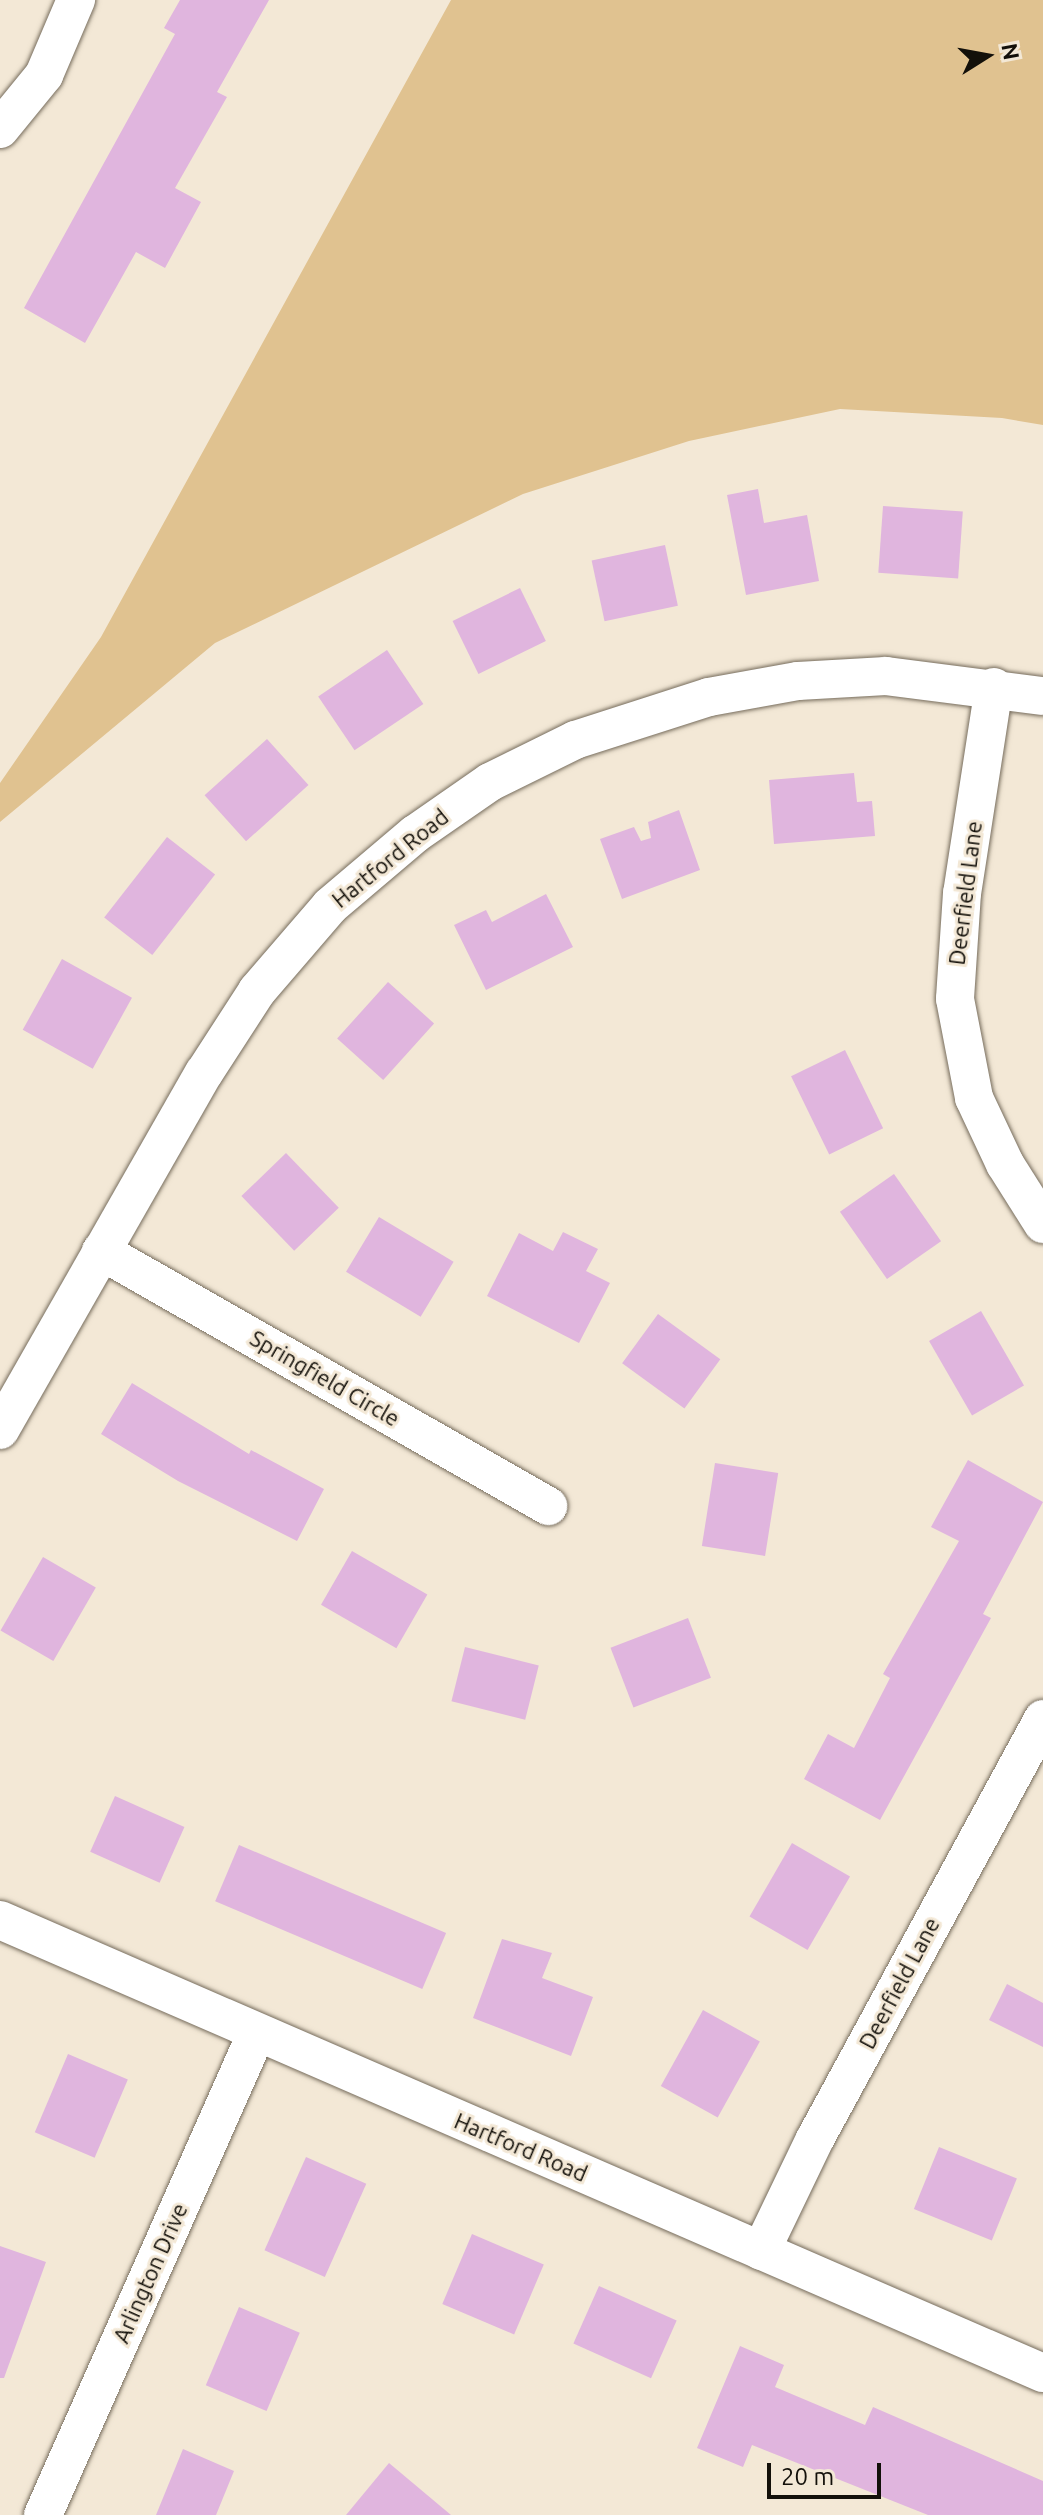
<!DOCTYPE html>
<style>
body{margin:0}
#map{position:relative;width:1043px;height:2515px;overflow:hidden;background:#f3e8d6;font-family:Ubuntu,sans-serif}
div>[style]{position:absolute}
.green>*{inset:0;background:#e0c290}
.building>*{inset:0;background:#e0b5de;transform-origin:0 0}
.roads{filter:drop-shadow(0 0 2px #766c5c) drop-shadow(0 0 2px #766c5c)}
.minor>*{height:38px;margin:-19px;padding:0 19px;transform-origin:19px;border-radius:19px;background:#fff}
span{translate:-50% -50%;white-space:nowrap;text-align:center;line-height:1.15;-webkit-text-stroke:6px #f3e8d6;paint-order:stroke}
.street-label{font-size:22px;color:#13100a}
.north{position:absolute;left:947px;top:16px;width:80px;height:80px;-webkit-text-stroke:6px #f3e8d6;paint-order:stroke;rotate:79deg;font-size:22px;font-weight:700;line-height:32px;text-align:center;color:#13100a}
.north::after{content:'';display:block;margin:auto;width:28px;height:36px;background:#13100a;clip-path:polygon(50% 0,100% 100%,50% 72%,0 100%)}
.scale{position:absolute;left:767px;top:2463px;width:114px;height:36px;box-sizing:border-box;border:4px solid #13100a;border-top:0;padding-left:10px;font-size:24px;line-height:28px;white-space:nowrap;color:#13100a;-webkit-text-stroke:6px #f3e8d6;paint-order:stroke}
</style>
<div id="map">
<div class="green">
<div style="clip-path:polygon(451px 0,1043px 0,1043px 425px,1002px 418px,840px 409px,689px 441px,523px 494px,215px 643px,0 822px,0 783px,101px 637px)"></div>
</div>
<div class="building">
<div style="clip-path:polygon(180px 0,269px 0,217px 92px,227px 97px,175px 188px,201px 202px,165px 268px,136px 252px,85px 343px,24px 308px,175px 34px,164px 28px)"></div>
<div style="clip-path:polygon(758px 489px,764px 523px,807px 515px,819px 581px,746px 595px,727px 495px)"></div>
<div style="left:883px;top:506px;width:80px;height:67px;rotate:4deg"></div>
<div style="left:665px;top:545px;width:62px;height:75px;rotate:78deg"></div>
<div style="left:520px;top:588px;width:59px;height:75px;rotate:64deg"></div>
<div style="left:387px;top:650px;width:65px;height:83px;rotate:56deg"></div>
<div style="left:267px;top:739px;width:62px;height:84px;rotate:48deg"></div>
<div style="clip-path:polygon(854px 773px,857px 802px,872px 801px,875px 836px,774px 844px,769px 780px)"></div>
<div style="clip-path:polygon(679px 810px,700px 870px,622px 899px,600px 839px,634px 827px,641px 841px,651px 838px,648px 822px)"></div>
<div style="left:167px;top:837px;width:61px;height:102px;rotate:38deg"></div>
<div style="clip-path:polygon(546px 894px,573px 947px,486px 990px,454px 925px,486px 910px,492px 922px)"></div>
<div style="left:62px;top:959px;width:80px;height:81px;rotate:29deg"></div>
<div style="left:388px;top:982px;width:62px;height:76px;rotate:42deg"></div>
<div style="left:845px;top:1050px;width:87px;height:60px;rotate:64deg"></div>
<div style="left:286px;top:1153px;width:76px;height:62px;rotate:46deg"></div>
<div style="left:894px;top:1174px;width:82px;height:66px;rotate:55deg"></div>
<div style="left:379px;top:1217px;width:87px;height:64px;rotate:31deg"></div>
<div style="clip-path:polygon(563px 1232px,598px 1249px,586px 1271px,610px 1283px,579px 1343px,487px 1296px,519px 1233px,553px 1251px)"></div>
<div style="left:981px;top:1311px;width:86px;height:60px;rotate:60deg"></div>
<div style="left:658px;top:1314px;width:77px;height:61px;rotate:36deg"></div>
<div style="clip-path:polygon(132px 1383px,249px 1454px,251px 1450px,324px 1489px,297px 1541px,178px 1481px,101px 1434px)"></div>
<div style="clip-path:polygon(968px 1460px,1043px 1502px,983px 1614px,991px 1618px,880px 1820px,804px 1779px,828px 1734px,854px 1748px,890px 1678px,883px 1674px,959px 1541px,931px 1527px)"></div>
<div style="left:715px;top:1463px;width:64px;height:84px;rotate:9deg"></div>
<div style="left:352px;top:1551px;width:87px;height:62px;rotate:30deg"></div>
<div style="left:43px;top:1557px;width:61px;height:85px;rotate:30deg"></div>
<div style="left:688px;top:1618px;width:64px;height:83px;rotate:69deg"></div>
<div style="left:465px;top:1647px;width:76px;height:56px;rotate:14deg"></div>
<div style="left:115px;top:1796px;width:76px;height:61px;rotate:24deg"></div>
<div style="left:792px;top:1843px;width:67px;height:85px;rotate:30deg"></div>
<div style="left:239px;top:1845px;width:225px;height:61px;rotate:23deg"></div>
<div style="clip-path:polygon(502px 1939px,552px 1953px,542px 1978px,593px 1997px,571px 2056px,473px 2018px)"></div>
<div style="clip-path:polygon(1007px 1984px,1043px 2003px,1043px 2047px,989px 2020px)"></div>
<div style="left:703px;top:2010px;width:65px;height:87px;rotate:29deg"></div>
<div style="left:68px;top:2054px;width:65px;height:85px;rotate:23deg"></div>
<div style="left:939px;top:2147px;width:84px;height:67px;rotate:22deg"></div>
<div style="left:306px;top:2157px;width:66px;height:102px;rotate:24deg"></div>
<div style="left:472px;top:2234px;width:78px;height:76px;rotate:23deg"></div>
<div style="clip-path:polygon(0 2246px,46px 2262px,4px 2378px,0 2378px)"></div>
<div style="left:599px;top:2286px;width:85px;height:63px;rotate:24deg"></div>
<div style="left:239px;top:2307px;width:66px;height:85px;rotate:23deg"></div>
<div style="clip-path:polygon(740px 2346px,784px 2365px,775px 2387px,865px 2425px,873px 2407px,1043px 2481px,1043px 2515px,928px 2515px,752px 2445px,743px 2467px,697px 2448px)"></div>
<div style="clip-path:polygon(183px 2449px,234px 2471px,216px 2515px,156px 2515px)"></div>
<div style="clip-path:polygon(389px 2463px,451px 2515px,346px 2515px)"></div>
</div>
<div class="roads">
<div class="minor">
<div style="left:0;top:129px;width:70px;rotate:-50.8deg"></div>
<div style="left:44px;top:75px;width:82px;rotate:-66.9deg"></div>
<div style="left:994px;top:687px;width:208px;rotate:98.8deg"></div>
<div style="left:962px;top:893px;width:106px;rotate:93.8deg"></div>
<div style="left:955px;top:999px;width:101px;rotate:79.1deg"></div>
<div style="left:974px;top:1098px;width:73px;rotate:64.8deg"></div>
<div style="left:1005px;top:1164px;width:71px;rotate:57.7deg"></div>
<div style="left:101px;top:1251px;width:515px;rotate:29.7deg"></div>
<div style="left:0;top:1430px;width:411px;rotate:-60.3deg"></div>
<div style="left:204px;top:1073px;width:98px;rotate:-57.1deg"></div>
<div style="left:257px;top:991px;width:112px;rotate:-49.3deg"></div>
<div style="left:330px;top:906px;width:111px;rotate:-40.3deg"></div>
<div style="left:415px;top:834px;width:91px;rotate:-34.7deg"></div>
<div style="left:490px;top:782px;width:95px;rotate:-26.3deg"></div>
<div style="left:575px;top:740px;width:141px;rotate:-17.8deg"></div>
<div style="left:709px;top:697px;width:90px;rotate:-10.2deg"></div>
<div style="left:798px;top:681px;width:88px;rotate:-3.3deg"></div>
<div style="left:886px;top:676px;width:158px;rotate:7.3deg"></div>
<div style="left:0;top:1920px;width:1137px;rotate:23.48deg"></div>
<div style="left:761px;top:2251px;width:124px;rotate:-64.3deg"></div>
<div style="left:815px;top:2139px;width:478px;rotate:-61.5deg"></div>
<div style="left:43px;top:2515px;width:528px;rotate:-66.1deg"></div>
</div>
</div>
<div class="street-label">
<span style="left:390px;top:858px;rotate:-39deg">Hartford Road</span>
<span style="left:965px;top:893px;rotate:-83deg">Deerfield Lane</span>
<span style="left:325px;top:1378px;rotate:30deg">Springfield Circle</span>
<span style="left:899px;top:1983px;rotate:-62deg">Deerfield Lane</span>
<span style="left:521px;top:2147px;rotate:23deg">Hartford Road</span>
<span style="left:150px;top:2273px;rotate:-66deg">Arlington Drive</span>
</div>
<div class="north">N</div>
<div class="scale">20 m</div>
</div>
